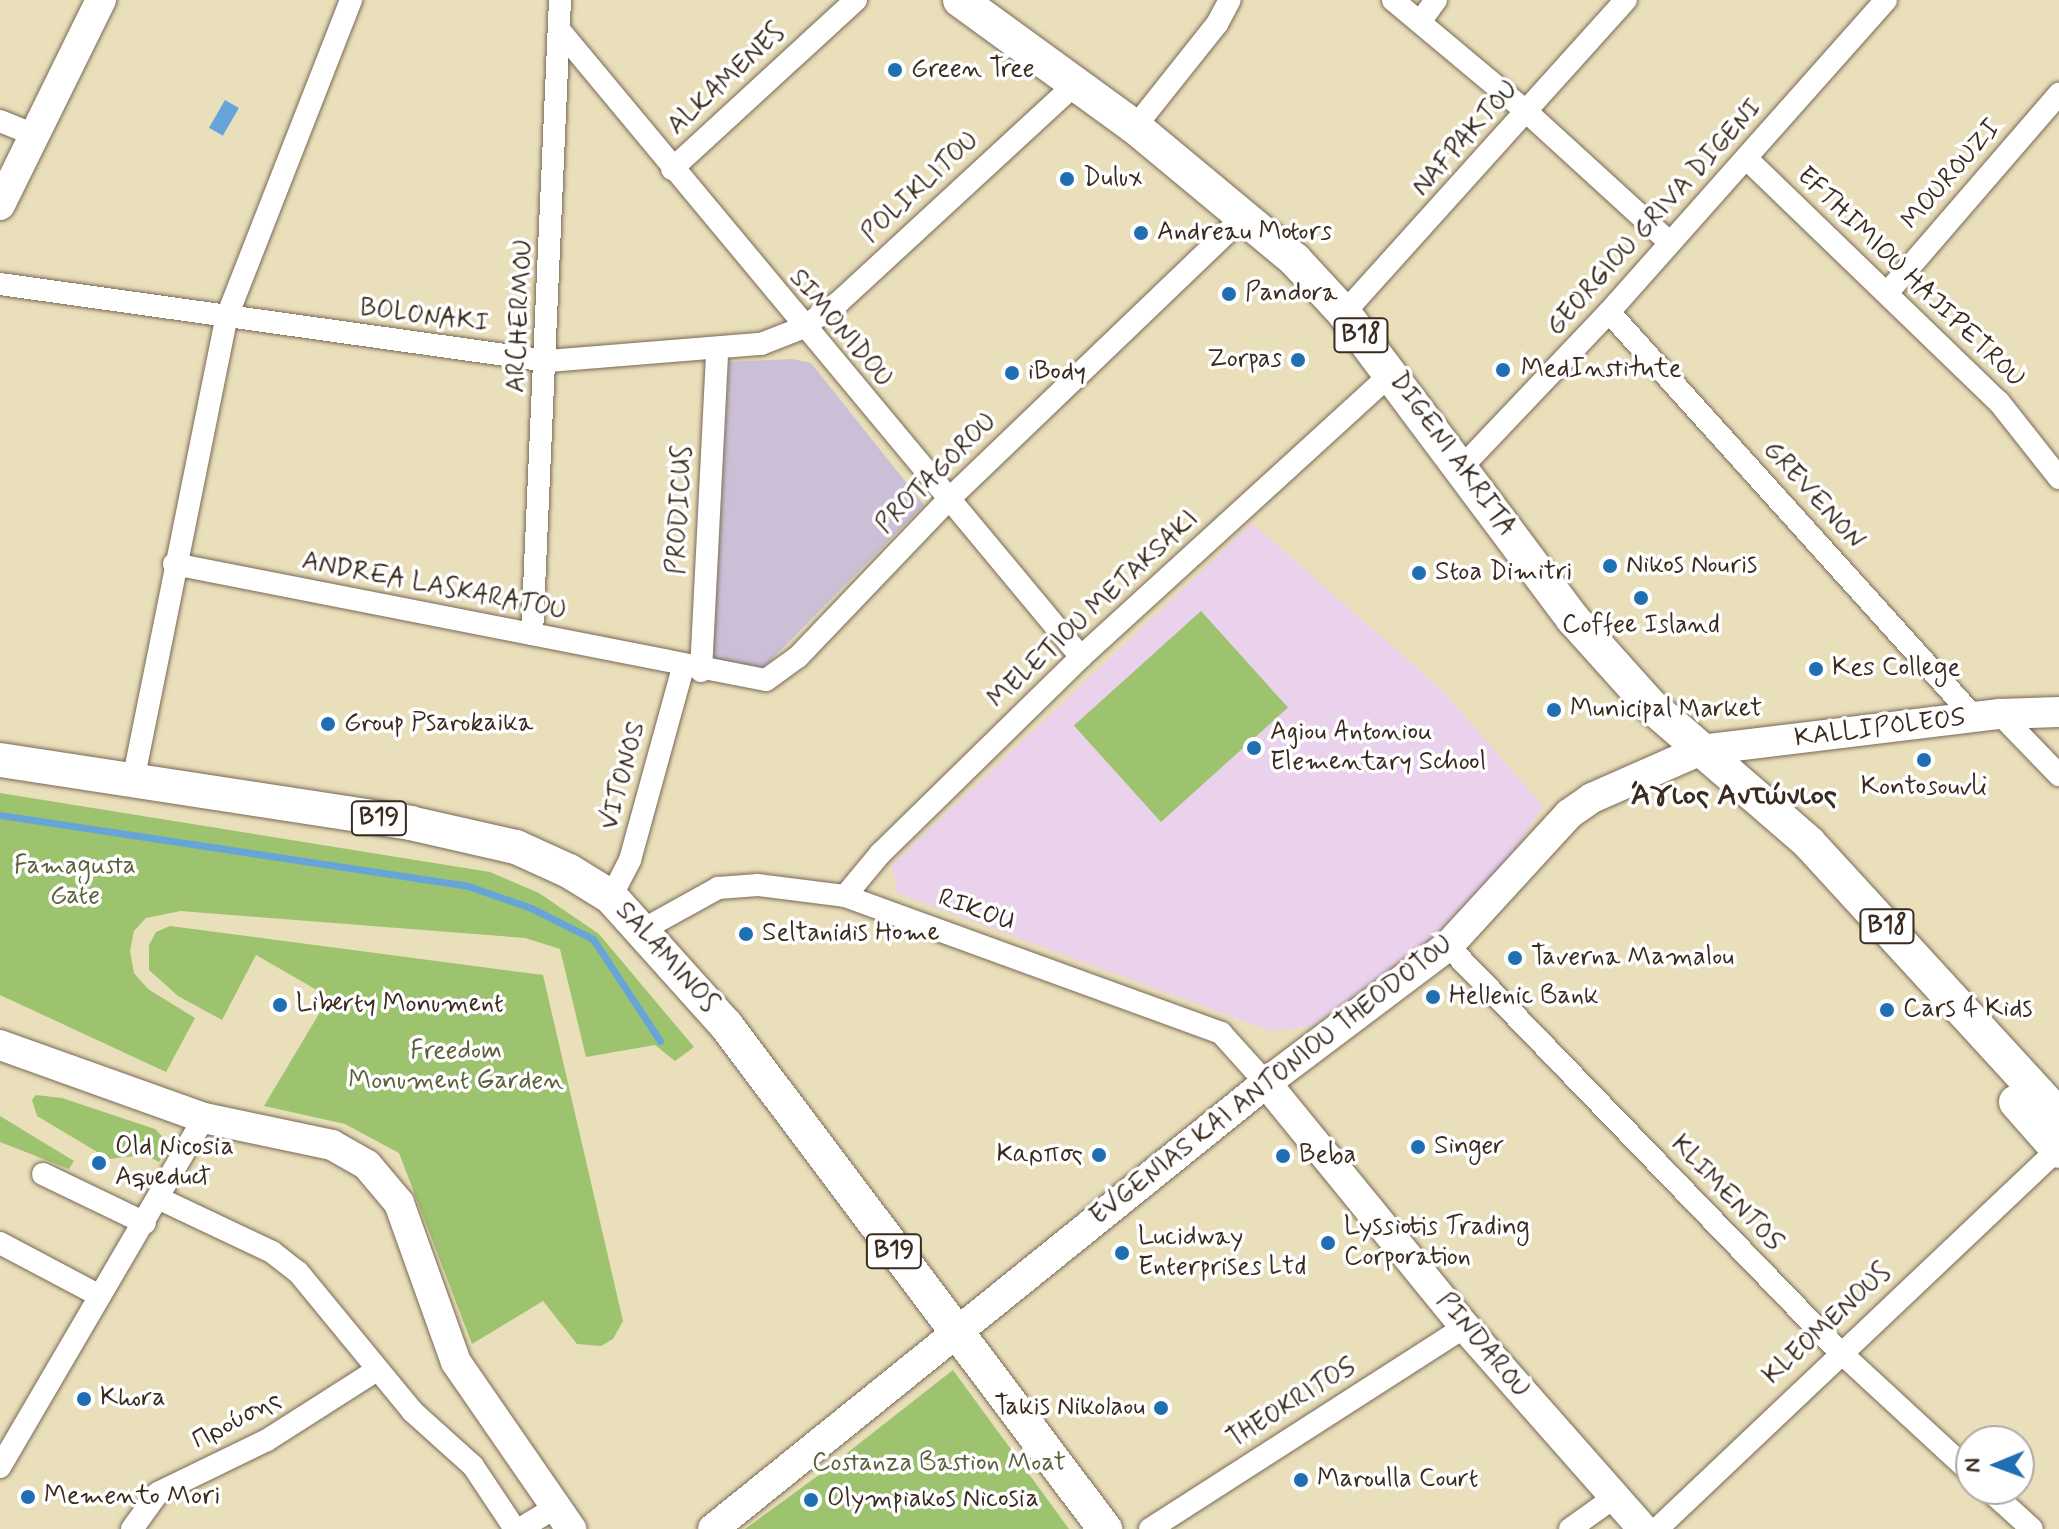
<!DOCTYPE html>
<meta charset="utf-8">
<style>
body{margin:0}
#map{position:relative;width:2059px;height:1529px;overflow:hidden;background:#eadfbb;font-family:Mynerve,sans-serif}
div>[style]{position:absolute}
.built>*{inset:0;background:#ead1ec}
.industrial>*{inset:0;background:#cabfd6}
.green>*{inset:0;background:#9dc36e;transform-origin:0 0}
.water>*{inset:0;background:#67a5d9;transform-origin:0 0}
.stream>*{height:7px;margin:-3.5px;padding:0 3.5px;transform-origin:3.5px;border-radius:3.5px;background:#67a5d9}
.roads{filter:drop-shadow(0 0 2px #786955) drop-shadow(0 0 2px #786955)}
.street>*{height:22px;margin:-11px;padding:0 11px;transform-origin:11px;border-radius:11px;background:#fff}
.secondary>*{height:30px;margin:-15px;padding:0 15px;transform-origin:15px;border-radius:15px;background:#fff}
.primary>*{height:34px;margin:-17px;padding:0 17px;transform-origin:17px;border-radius:17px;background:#fff}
.dots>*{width:22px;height:22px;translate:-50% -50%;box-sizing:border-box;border:4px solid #fff;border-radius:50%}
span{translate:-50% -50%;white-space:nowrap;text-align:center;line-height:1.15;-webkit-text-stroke:7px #fff;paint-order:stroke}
.shield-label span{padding:2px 6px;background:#fff;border:2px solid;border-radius:6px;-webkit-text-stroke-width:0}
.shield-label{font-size:24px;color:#3b2a1e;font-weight:700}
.poi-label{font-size:26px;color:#3b2a1e}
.left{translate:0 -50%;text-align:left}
.right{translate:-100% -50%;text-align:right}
.street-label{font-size:26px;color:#3b2a1e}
.park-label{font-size:26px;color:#5d603a}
.quarter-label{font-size:30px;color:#3b2a1e;font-weight:700}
.north{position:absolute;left:1955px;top:1425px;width:80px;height:80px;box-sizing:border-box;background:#fff;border:2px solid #b1aaa5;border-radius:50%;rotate:269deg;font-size:22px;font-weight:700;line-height:32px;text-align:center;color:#3b2a1e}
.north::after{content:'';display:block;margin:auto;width:28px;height:36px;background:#1f6fb2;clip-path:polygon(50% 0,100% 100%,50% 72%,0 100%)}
</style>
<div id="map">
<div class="built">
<div style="clip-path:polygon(1252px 523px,1443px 691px,1543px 806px,1511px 856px,1433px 938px,1312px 1026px,1270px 1031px,897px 893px,892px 865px)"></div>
</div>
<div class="industrial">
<div style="clip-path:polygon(792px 359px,811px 363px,924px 505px,759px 672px,713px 663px,729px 362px)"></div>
</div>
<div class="green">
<div style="left:1201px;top:611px;width:130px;height:171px;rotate:48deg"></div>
<div style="clip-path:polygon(0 793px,490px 872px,539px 893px,599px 934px,694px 1047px,675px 1061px,655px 1045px,586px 1057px,560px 949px,525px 938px,181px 911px,146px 918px,134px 931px,130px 951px,134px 973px,148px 989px,195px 1018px,166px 1072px,0 995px)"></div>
<div style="clip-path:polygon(170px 926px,543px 975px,623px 1321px,613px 1339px,601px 1346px,577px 1344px,543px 1301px,472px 1344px,399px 1153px,345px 1124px,264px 1106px,329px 997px,256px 955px,222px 1020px,178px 996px,149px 970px,149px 945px,156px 932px)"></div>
<div style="clip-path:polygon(36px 1095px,62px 1098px,155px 1129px,163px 1137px,165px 1153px,159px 1162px,145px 1155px,109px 1159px,37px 1116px,32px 1100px)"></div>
<div style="clip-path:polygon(0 1116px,74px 1161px,69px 1169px,0 1142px)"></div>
<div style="clip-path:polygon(953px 1370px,1069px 1529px,745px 1529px,819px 1475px)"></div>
</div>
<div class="water">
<div style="left:225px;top:100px;width:16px;height:32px;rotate:30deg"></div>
</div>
<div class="stream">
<div style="left:0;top:815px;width:473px;rotate:8.6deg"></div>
<div style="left:468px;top:886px;width:67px;rotate:19.2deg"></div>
<div style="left:531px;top:908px;width:69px;rotate:26.6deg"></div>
<div style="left:593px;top:939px;width:122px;rotate:56.7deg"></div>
</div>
<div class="roads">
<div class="street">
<div style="left:1393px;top:0;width:176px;rotate:39.9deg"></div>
<div style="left:1528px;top:113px;width:190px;rotate:42.4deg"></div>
<div style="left:1420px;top:22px;width:27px;rotate:-54deg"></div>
<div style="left:561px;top:32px;width:813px;rotate:50.24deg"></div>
<div style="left:0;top:121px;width:37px;rotate:22deg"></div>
<div style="left:1135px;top:127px;width:132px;rotate:-51.5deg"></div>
<div style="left:1217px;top:24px;width:27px;rotate:-62deg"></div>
<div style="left:1747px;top:159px;width:350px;rotate:44deg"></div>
<div style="left:1999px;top:402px;width:97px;rotate:51.7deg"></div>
<div style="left:672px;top:169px;width:250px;rotate:-42.6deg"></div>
<div style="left:0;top:284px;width:553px;rotate:8deg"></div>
<div style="left:548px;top:361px;width:214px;rotate:-4.6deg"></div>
<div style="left:761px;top:344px;width:44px;rotate:-21.3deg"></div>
<div style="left:802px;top:328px;width:45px;rotate:-35.1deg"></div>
<div style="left:839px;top:302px;width:321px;rotate:-42.7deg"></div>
<div style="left:1888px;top:292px;width:262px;rotate:-49.2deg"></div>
<div style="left:1609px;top:312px;width:545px;rotate:47.97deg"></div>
<div style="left:1344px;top:313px;width:421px;rotate:-48deg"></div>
<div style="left:1460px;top:469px;width:216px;rotate:-46.5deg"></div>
<div style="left:1609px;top:312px;width:417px;rotate:-48.4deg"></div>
<div style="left:174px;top:564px;width:603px;rotate:11.09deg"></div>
<div style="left:766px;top:680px;width:39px;rotate:-36deg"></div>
<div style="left:798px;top:657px;width:217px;rotate:-46.3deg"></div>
<div style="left:948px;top:500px;width:410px;rotate:-43.8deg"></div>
<div style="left:532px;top:634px;width:635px;rotate:-87.47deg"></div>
<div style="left:701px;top:671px;width:319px;rotate:-87.1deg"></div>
<div style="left:2000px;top:714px;width:85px;rotate:46deg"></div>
<div style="left:133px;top:781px;width:471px;rotate:-78.6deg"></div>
<div style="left:226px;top:319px;width:343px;rotate:-68.6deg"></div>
<div style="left:845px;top:896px;width:55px;rotate:-50.2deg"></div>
<div style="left:880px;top:854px;width:281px;rotate:-44.4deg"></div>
<div style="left:1081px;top:657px;width:420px;rotate:-42.4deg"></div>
<div style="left:611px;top:897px;width:42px;rotate:-62.8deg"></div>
<div style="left:630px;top:860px;width:200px;rotate:-74.6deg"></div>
<div style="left:644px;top:929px;width:85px;rotate:-29deg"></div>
<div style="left:718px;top:888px;width:40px;rotate:-4.3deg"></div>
<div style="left:758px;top:885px;width:88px;rotate:7.2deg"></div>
<div style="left:845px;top:896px;width:400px;rotate:20deg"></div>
<div style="left:1221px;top:1033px;width:67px;rotate:48deg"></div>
<div style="left:1448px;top:946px;width:563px;rotate:46.01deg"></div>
<div style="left:1839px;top:1351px;width:180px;rotate:42.7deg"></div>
<div style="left:43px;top:1174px;width:113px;rotate:25.7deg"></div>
<div style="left:160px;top:1199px;width:124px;rotate:25.3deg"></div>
<div style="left:272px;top:1252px;width:33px;rotate:38deg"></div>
<div style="left:298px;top:1272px;width:180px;rotate:50.6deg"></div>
<div style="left:412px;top:1411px;width:82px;rotate:42deg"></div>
<div style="left:473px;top:1466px;width:76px;rotate:56.3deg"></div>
<div style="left:0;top:1243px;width:113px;rotate:27.9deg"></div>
<div style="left:0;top:1467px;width:404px;rotate:-59.7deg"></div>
<div style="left:1988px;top:1489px;width:59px;rotate:42.3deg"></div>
<div style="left:132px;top:1529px;width:44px;rotate:-54.2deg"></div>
<div style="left:158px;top:1493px;width:121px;rotate:-25.9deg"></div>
<div style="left:267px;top:1440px;width:130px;rotate:-32.5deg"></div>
<div style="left:520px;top:1529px;width:42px;rotate:-31.4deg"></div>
<div style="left:1150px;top:1529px;width:374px;rotate:-32.7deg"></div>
<div style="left:1570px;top:1529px;width:52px;rotate:-35.5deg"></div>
<div style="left:1657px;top:1529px;width:554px;rotate:-43.46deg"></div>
</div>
<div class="secondary">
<div style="left:0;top:205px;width:229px;rotate:-63.8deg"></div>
<div style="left:0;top:1045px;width:217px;rotate:19.7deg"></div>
<div style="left:204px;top:1118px;width:131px;rotate:11.9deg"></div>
<div style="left:332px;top:1145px;width:40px;rotate:29.7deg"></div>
<div style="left:367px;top:1165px;width:50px;rotate:49.9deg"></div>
<div style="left:399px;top:1203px;width:169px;rotate:70.3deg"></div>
<div style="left:456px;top:1362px;width:203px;rotate:55.4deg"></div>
<div style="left:1266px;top:1083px;width:315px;rotate:50.8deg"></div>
<div style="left:1465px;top:1327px;width:269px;rotate:48.6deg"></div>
<div style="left:713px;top:1529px;width:710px;rotate:-38.89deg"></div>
<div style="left:1266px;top:1083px;width:228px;rotate:-37deg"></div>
<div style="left:1448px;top:946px;width:179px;rotate:-47.5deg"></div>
<div style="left:1569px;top:814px;width:28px;rotate:-35deg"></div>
<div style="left:1592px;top:798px;width:119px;rotate:-23.8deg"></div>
<div style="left:1701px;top:750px;width:301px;rotate:-6.9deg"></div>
<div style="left:2000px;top:714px;width:59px;rotate:-1.9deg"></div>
</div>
<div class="primary">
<div style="left:960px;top:0;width:216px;rotate:36deg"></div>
<div style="left:1135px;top:127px;width:208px;rotate:39.7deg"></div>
<div style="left:1295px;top:260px;width:72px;rotate:47.2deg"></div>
<div style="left:1344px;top:313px;width:382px;rotate:53.2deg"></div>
<div style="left:1573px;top:619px;width:117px;rotate:48.1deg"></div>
<div style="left:1651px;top:706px;width:209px;rotate:40.9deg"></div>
<div style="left:1809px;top:843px;width:370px;rotate:47.5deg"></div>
<div style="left:0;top:760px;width:415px;rotate:8.7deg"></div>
<div style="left:410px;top:823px;width:109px;rotate:12.8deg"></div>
<div style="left:516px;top:847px;width:58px;rotate:24.4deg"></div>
<div style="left:569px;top:871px;width:49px;rotate:31.8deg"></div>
<div style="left:611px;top:897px;width:172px;rotate:48.1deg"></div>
<div style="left:726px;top:1025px;width:631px;rotate:53.06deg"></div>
<div style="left:2016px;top:1102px;width:65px;rotate:48.7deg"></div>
</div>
</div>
<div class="dots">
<div style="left:895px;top:70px;background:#1f6fb2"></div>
<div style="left:1067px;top:179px;background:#1f6fb2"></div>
<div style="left:1141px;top:233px;background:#1f6fb2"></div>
<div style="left:1229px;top:294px;background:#1f6fb2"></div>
<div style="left:1298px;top:360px;background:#1f6fb2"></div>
<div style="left:1503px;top:370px;background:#1f6fb2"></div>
<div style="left:1012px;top:373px;background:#1f6fb2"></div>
<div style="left:1610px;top:566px;background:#1f6fb2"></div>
<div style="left:1419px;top:573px;background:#1f6fb2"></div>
<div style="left:1641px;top:598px;background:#1f6fb2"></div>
<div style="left:1816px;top:669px;background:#1f6fb2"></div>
<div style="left:1554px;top:710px;background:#1f6fb2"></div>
<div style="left:328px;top:724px;background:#1f6fb2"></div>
<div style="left:1254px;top:748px;background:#1f6fb2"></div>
<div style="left:1924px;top:760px;background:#1f6fb2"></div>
<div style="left:746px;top:934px;background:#1f6fb2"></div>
<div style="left:1515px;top:958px;background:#1f6fb2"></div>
<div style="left:1433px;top:997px;background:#1f6fb2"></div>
<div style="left:280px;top:1005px;background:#1f6fb2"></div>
<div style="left:1887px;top:1010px;background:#1f6fb2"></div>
<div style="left:1418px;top:1147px;background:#1f6fb2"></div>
<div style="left:1099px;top:1155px;background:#1f6fb2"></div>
<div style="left:1283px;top:1156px;background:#1f6fb2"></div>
<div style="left:99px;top:1163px;background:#1f6fb2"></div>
<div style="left:1328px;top:1243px;background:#1f6fb2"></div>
<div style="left:1122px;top:1253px;background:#1f6fb2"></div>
<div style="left:84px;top:1399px;background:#1f6fb2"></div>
<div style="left:1161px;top:1408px;background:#1f6fb2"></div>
<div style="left:1301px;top:1480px;background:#1f6fb2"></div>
<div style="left:28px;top:1497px;background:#1f6fb2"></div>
<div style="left:811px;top:1500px;background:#1f6fb2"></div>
</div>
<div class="shield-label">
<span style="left:1361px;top:335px">B18</span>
<span style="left:379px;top:818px">B19</span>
<span style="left:1887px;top:926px">B18</span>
<span style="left:894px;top:1251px">B19</span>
</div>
<div class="poi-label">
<span class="left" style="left:911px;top:70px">Green Tree</span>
<span class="left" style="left:1083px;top:179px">Dulux</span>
<span class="left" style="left:1157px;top:233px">Andreau Motors</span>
<span class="left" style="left:1245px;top:294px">Pandora</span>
<span class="right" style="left:1282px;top:360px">Zorpas</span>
<span class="left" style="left:1521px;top:370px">MedInstitute</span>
<span class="left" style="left:1028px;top:373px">iBody</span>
<span class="left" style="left:1626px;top:566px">Nikos Nouris</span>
<span class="left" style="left:1435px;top:573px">Stoa Dimitri</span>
<span style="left:1641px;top:626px">Coffee Island</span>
<span class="left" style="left:1832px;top:669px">Kes College</span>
<span class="left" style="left:1570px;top:710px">Municipal Market</span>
<span class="left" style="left:344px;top:724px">Group Psarokaika</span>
<span class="left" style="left:1270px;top:748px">Agiou Antoniou<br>Elementary School</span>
<span style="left:1924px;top:788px">Kontosouvli</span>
<span class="left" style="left:762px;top:934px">Seltanidis Home</span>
<span class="left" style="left:1531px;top:958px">Taverna Mamalou</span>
<span class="left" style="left:1449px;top:997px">Hellenic Bank</span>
<span class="left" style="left:296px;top:1005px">Liberty Monument</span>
<span class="left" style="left:1903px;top:1010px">Cars 4 Kids</span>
<span class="left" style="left:1434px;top:1147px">Singer</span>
<span class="left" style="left:115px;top:1163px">Old Nicosia<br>Aqueduct</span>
<span class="right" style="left:1083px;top:1155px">Καρπσς</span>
<span class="left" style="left:1299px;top:1156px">Beba</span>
<span class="left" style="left:1344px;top:1243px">Lyssiotis Trading<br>Corporation</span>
<span class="left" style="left:1138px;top:1253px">Lucidway<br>Enterprises Ltd</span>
<span class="left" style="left:100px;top:1399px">Khora</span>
<span class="right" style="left:1145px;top:1408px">Takis Nikolaou</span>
<span class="left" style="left:1317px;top:1480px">Maroulla Court</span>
<span class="left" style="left:44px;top:1497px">Memento Mori</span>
<span class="left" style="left:827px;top:1500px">Olympiakos Nicosia</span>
</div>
<div class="street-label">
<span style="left:727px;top:80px;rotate:-43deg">ALKAMENES</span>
<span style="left:1466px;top:139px;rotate:-48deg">NAFPAKTOU</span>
<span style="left:1952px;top:175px;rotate:-49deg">MOUROUZI</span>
<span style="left:921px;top:188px;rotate:-43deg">POLIKLITOU</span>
<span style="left:1655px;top:218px;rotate:-48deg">GEORGIOU GRIVA DIGENI</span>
<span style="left:1910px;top:278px;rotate:44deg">EFTHIMIOU HAJIPETROU</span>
<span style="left:521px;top:316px;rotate:-87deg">ARCHERMOU</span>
<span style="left:424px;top:317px;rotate:7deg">BOLONAKI</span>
<span style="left:840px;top:329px;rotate:50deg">SIMONIDOU</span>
<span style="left:1452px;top:455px;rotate:54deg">DIGENI AKRITA</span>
<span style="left:937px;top:474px;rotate:-45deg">PROTAGOROU</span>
<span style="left:1813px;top:496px;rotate:48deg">GREVENON</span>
<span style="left:681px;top:510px;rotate:-87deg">PRODICUS</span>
<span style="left:434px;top:587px;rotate:11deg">ANDREA LASKARATOU</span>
<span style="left:1094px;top:610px;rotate:-43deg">MELETIOU METAKSAKI</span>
<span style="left:1880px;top:729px;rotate:-7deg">KALLIPOLEOS</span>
<span style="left:624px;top:776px;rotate:-75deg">VITONOS</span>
<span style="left:976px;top:911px;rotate:20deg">RIKOU</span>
<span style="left:666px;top:958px;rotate:48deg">SALAMINOS</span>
<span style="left:1272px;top:1081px;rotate:-38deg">EVGENIAS KAI ANTONIOU THEODOTOU</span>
<span style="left:1726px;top:1194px;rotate:46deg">KLIMENTOS</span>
<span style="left:1828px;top:1325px;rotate:-43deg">KLEOMENOUS</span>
<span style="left:1482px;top:1346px;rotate:50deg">PINDAROU</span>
<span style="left:1292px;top:1404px;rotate:-32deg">THEOKRITOS</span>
<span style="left:237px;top:1421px;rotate:-28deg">Προύσης</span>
</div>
<div class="park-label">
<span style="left:75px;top:882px">Famagusta<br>Gate</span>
<span style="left:456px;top:1067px">Freedom<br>Monument Garden</span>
<span style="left:939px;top:1464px">Costanza Bastion Moat</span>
</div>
<div class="quarter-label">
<span style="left:1734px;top:796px">Άγιος Αντώνιος</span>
</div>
<div class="north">N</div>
</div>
